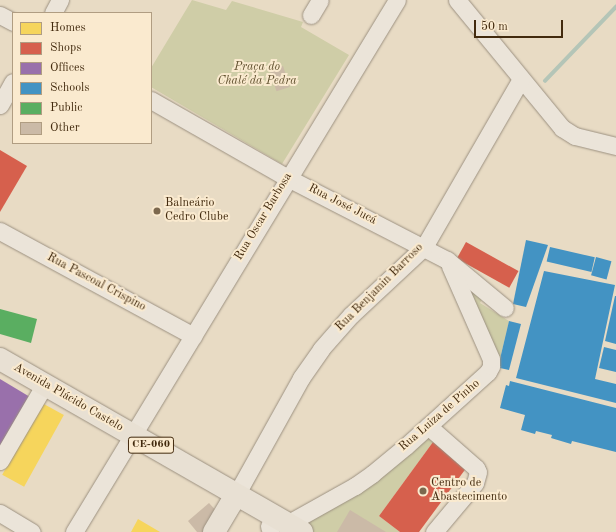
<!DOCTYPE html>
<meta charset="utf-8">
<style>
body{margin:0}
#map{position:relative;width:616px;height:532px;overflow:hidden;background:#e8dbc4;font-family:"Old Standard TT",serif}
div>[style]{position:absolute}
.green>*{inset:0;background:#cfcda7}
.homes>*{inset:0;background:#f6d55c;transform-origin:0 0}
.shops>*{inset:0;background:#d6604d;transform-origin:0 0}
.offices>*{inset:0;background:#9970ab}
.schools>*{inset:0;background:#4393c3;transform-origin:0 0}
.public>*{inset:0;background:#5aae61}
.stream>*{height:3.5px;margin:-1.75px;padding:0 1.75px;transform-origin:1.75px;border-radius:1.75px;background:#b4c5b7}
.building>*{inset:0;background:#cbbaa7;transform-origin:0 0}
.roads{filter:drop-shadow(0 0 1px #9c9181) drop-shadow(0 0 1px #9c9181)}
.minor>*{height:17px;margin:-8.5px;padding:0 8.5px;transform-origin:8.5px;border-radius:8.5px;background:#ebe4d9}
.major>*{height:22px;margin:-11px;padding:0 11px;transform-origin:11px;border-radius:11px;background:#e8e0d3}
.dots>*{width:11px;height:11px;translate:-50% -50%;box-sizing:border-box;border:2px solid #faeacf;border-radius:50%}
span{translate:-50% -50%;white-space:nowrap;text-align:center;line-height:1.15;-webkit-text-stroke:4px #faeacf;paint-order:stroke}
.shield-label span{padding:1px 3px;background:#faeacf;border:1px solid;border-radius:3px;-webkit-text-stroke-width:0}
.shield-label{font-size:11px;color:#422a0e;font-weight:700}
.park-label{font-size:12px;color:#60502e;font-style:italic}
.poi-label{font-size:12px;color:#422a0e}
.left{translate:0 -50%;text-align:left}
.street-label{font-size:12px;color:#422a0e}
.legend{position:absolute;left:12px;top:12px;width:140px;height:132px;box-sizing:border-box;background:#faeacf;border:1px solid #b09d82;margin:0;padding:5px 7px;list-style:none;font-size:12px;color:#422a0e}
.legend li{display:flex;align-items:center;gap:8px;height:20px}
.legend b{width:20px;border:1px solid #b09d82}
.scale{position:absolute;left:474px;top:20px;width:89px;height:18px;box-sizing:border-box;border:2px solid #422a0e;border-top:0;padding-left:5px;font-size:12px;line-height:14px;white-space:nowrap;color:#422a0e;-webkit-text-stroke:3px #faeacf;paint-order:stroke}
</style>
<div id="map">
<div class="green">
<div style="clip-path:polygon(192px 0,226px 10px,232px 1px,303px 22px,301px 27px,349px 55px,282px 164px,151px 87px,151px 68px)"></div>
<div style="clip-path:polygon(470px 290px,483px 297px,480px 303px,509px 321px,500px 359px)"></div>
<div style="clip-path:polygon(426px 436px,433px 442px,379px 516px,400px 532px,314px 532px,302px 525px)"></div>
</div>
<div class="homes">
<div style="left:42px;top:403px;width:25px;height:82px;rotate:29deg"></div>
<div style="clip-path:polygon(138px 519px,160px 532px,131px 532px)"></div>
</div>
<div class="shops">
<div style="clip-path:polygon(0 150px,27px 166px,0 212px)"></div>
<div style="left:466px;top:242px;width:60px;height:19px;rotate:29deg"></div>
<div style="clip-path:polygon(433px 442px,467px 467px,419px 532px,400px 532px,379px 516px)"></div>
</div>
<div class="offices">
<div style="clip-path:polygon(0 379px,30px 397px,0 449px)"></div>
</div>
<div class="schools">
<div style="clip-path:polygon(526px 240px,548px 245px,526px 307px,513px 304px)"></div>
<div style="left:550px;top:247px;width:46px;height:15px;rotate:13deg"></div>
<div style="left:596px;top:257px;width:16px;height:19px;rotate:15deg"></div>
<div style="clip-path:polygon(544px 271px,615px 285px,595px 379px,616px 384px,616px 403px,516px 378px)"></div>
<div style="clip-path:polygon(615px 296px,616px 296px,616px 344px,605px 341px)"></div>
<div style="clip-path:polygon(509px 321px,521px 324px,509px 370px,500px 368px,500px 359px)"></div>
<div style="clip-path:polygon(604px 347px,616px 350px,616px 372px,599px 368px)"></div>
<div style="clip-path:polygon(510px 381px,616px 408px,616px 452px,572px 441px,571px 444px,551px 438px,552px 435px,536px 431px,535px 434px,521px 430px,525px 415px,500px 408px,506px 385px,509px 386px)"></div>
</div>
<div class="public">
<div style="clip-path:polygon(0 309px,37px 319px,31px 343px,0 334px)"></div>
</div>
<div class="stream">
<div style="left:545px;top:81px;width:103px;rotate:-46.2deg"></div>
</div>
<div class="building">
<div style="left:283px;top:66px;width:22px;height:14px;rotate:72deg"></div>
<div style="clip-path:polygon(209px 503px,221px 516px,203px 532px,197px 532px,188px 521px)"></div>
<div style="clip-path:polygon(350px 510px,386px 532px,337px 532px)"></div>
</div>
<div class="roads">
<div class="minor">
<div style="left:457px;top:0;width:166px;rotate:50.6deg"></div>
<div style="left:562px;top:128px;width:15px;rotate:32deg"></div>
<div style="left:575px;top:136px;width:42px;rotate:13.7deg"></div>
<div style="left:53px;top:13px;width:15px;rotate:-62deg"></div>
<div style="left:0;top:15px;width:15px;rotate:28deg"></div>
<div style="left:311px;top:15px;width:17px;rotate:-59deg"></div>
<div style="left:151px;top:100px;width:158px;rotate:29.7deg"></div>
<div style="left:288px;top:178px;width:179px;rotate:27.3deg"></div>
<div style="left:447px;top:260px;width:75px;rotate:39.6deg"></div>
<div style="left:0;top:105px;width:26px;rotate:-61deg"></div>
<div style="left:0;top:231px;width:220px;rotate:28.5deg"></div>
<div style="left:428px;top:426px;width:64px;rotate:41.2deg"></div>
<div style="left:476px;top:468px;width:4px;rotate:63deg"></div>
<div style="left:478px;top:472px;width:11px;rotate:105deg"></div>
<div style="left:475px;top:483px;width:64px;rotate:129.9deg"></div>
<div style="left:0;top:461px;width:89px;rotate:-59.7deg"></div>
<div style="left:236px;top:495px;width:134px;rotate:-60.9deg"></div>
<div style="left:301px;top:378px;width:35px;rotate:-55deg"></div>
<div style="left:321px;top:349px;width:45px;rotate:-48.6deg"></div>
<div style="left:351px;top:315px;width:100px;rotate:-43deg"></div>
<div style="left:424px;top:247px;width:194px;rotate:-60deg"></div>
<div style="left:0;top:513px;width:37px;rotate:31deg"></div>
<div style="left:287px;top:524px;width:78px;rotate:-29.2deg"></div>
<div style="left:355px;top:486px;width:21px;rotate:-35deg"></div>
<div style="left:372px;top:474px;width:44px;rotate:-39.5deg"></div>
<div style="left:406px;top:446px;width:110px;rotate:-42.1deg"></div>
<div style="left:488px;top:372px;width:7px;rotate:-63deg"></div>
<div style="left:491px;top:366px;width:7px;rotate:-90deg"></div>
<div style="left:491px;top:359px;width:102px;rotate:-113.8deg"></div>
<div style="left:269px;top:526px;width:6px;rotate:72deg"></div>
<div style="left:74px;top:532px;width:622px;rotate:-58.74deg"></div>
</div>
<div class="major">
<div style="left:0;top:359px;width:348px;rotate:29.8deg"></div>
<div style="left:214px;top:532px;width:43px;rotate:-59.3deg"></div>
</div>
</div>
<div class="dots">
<div style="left:157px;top:211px;background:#7c684e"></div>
<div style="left:423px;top:491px;background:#7c684e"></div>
</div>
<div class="shield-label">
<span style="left:151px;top:445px">CE-060</span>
</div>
<div class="park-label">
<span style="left:257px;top:75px">Praça do<br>Chalé da Pedra</span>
</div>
<div class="poi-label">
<span class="left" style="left:165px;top:211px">Balneário<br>Cedro Clube</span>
<span class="left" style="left:431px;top:491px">Centro de<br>Abastecimento</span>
</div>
<div class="street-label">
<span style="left:342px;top:205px;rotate:27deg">Rua José Jucá</span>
<span style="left:264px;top:217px;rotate:-59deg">Rua Oscar Barbosa</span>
<span style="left:96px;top:283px;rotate:28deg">Rua Pascoal Crispino</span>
<span style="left:380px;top:288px;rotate:-45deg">Rua Benjamin Barroso</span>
<span style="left:68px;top:398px;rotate:30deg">Avenida Plácido Castelo</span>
<span style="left:440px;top:416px;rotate:-41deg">Rua Luiza de Pinho</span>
</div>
<ul class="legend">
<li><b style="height:11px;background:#f6d55c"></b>Homes</li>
<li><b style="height:11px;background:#d6604d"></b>Shops</li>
<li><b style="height:11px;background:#9970ab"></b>Offices</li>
<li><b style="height:11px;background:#4393c3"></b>Schools</li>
<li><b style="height:11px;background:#5aae61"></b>Public</li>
<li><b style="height:11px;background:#cbbaa7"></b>Other</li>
</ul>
<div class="scale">50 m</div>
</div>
